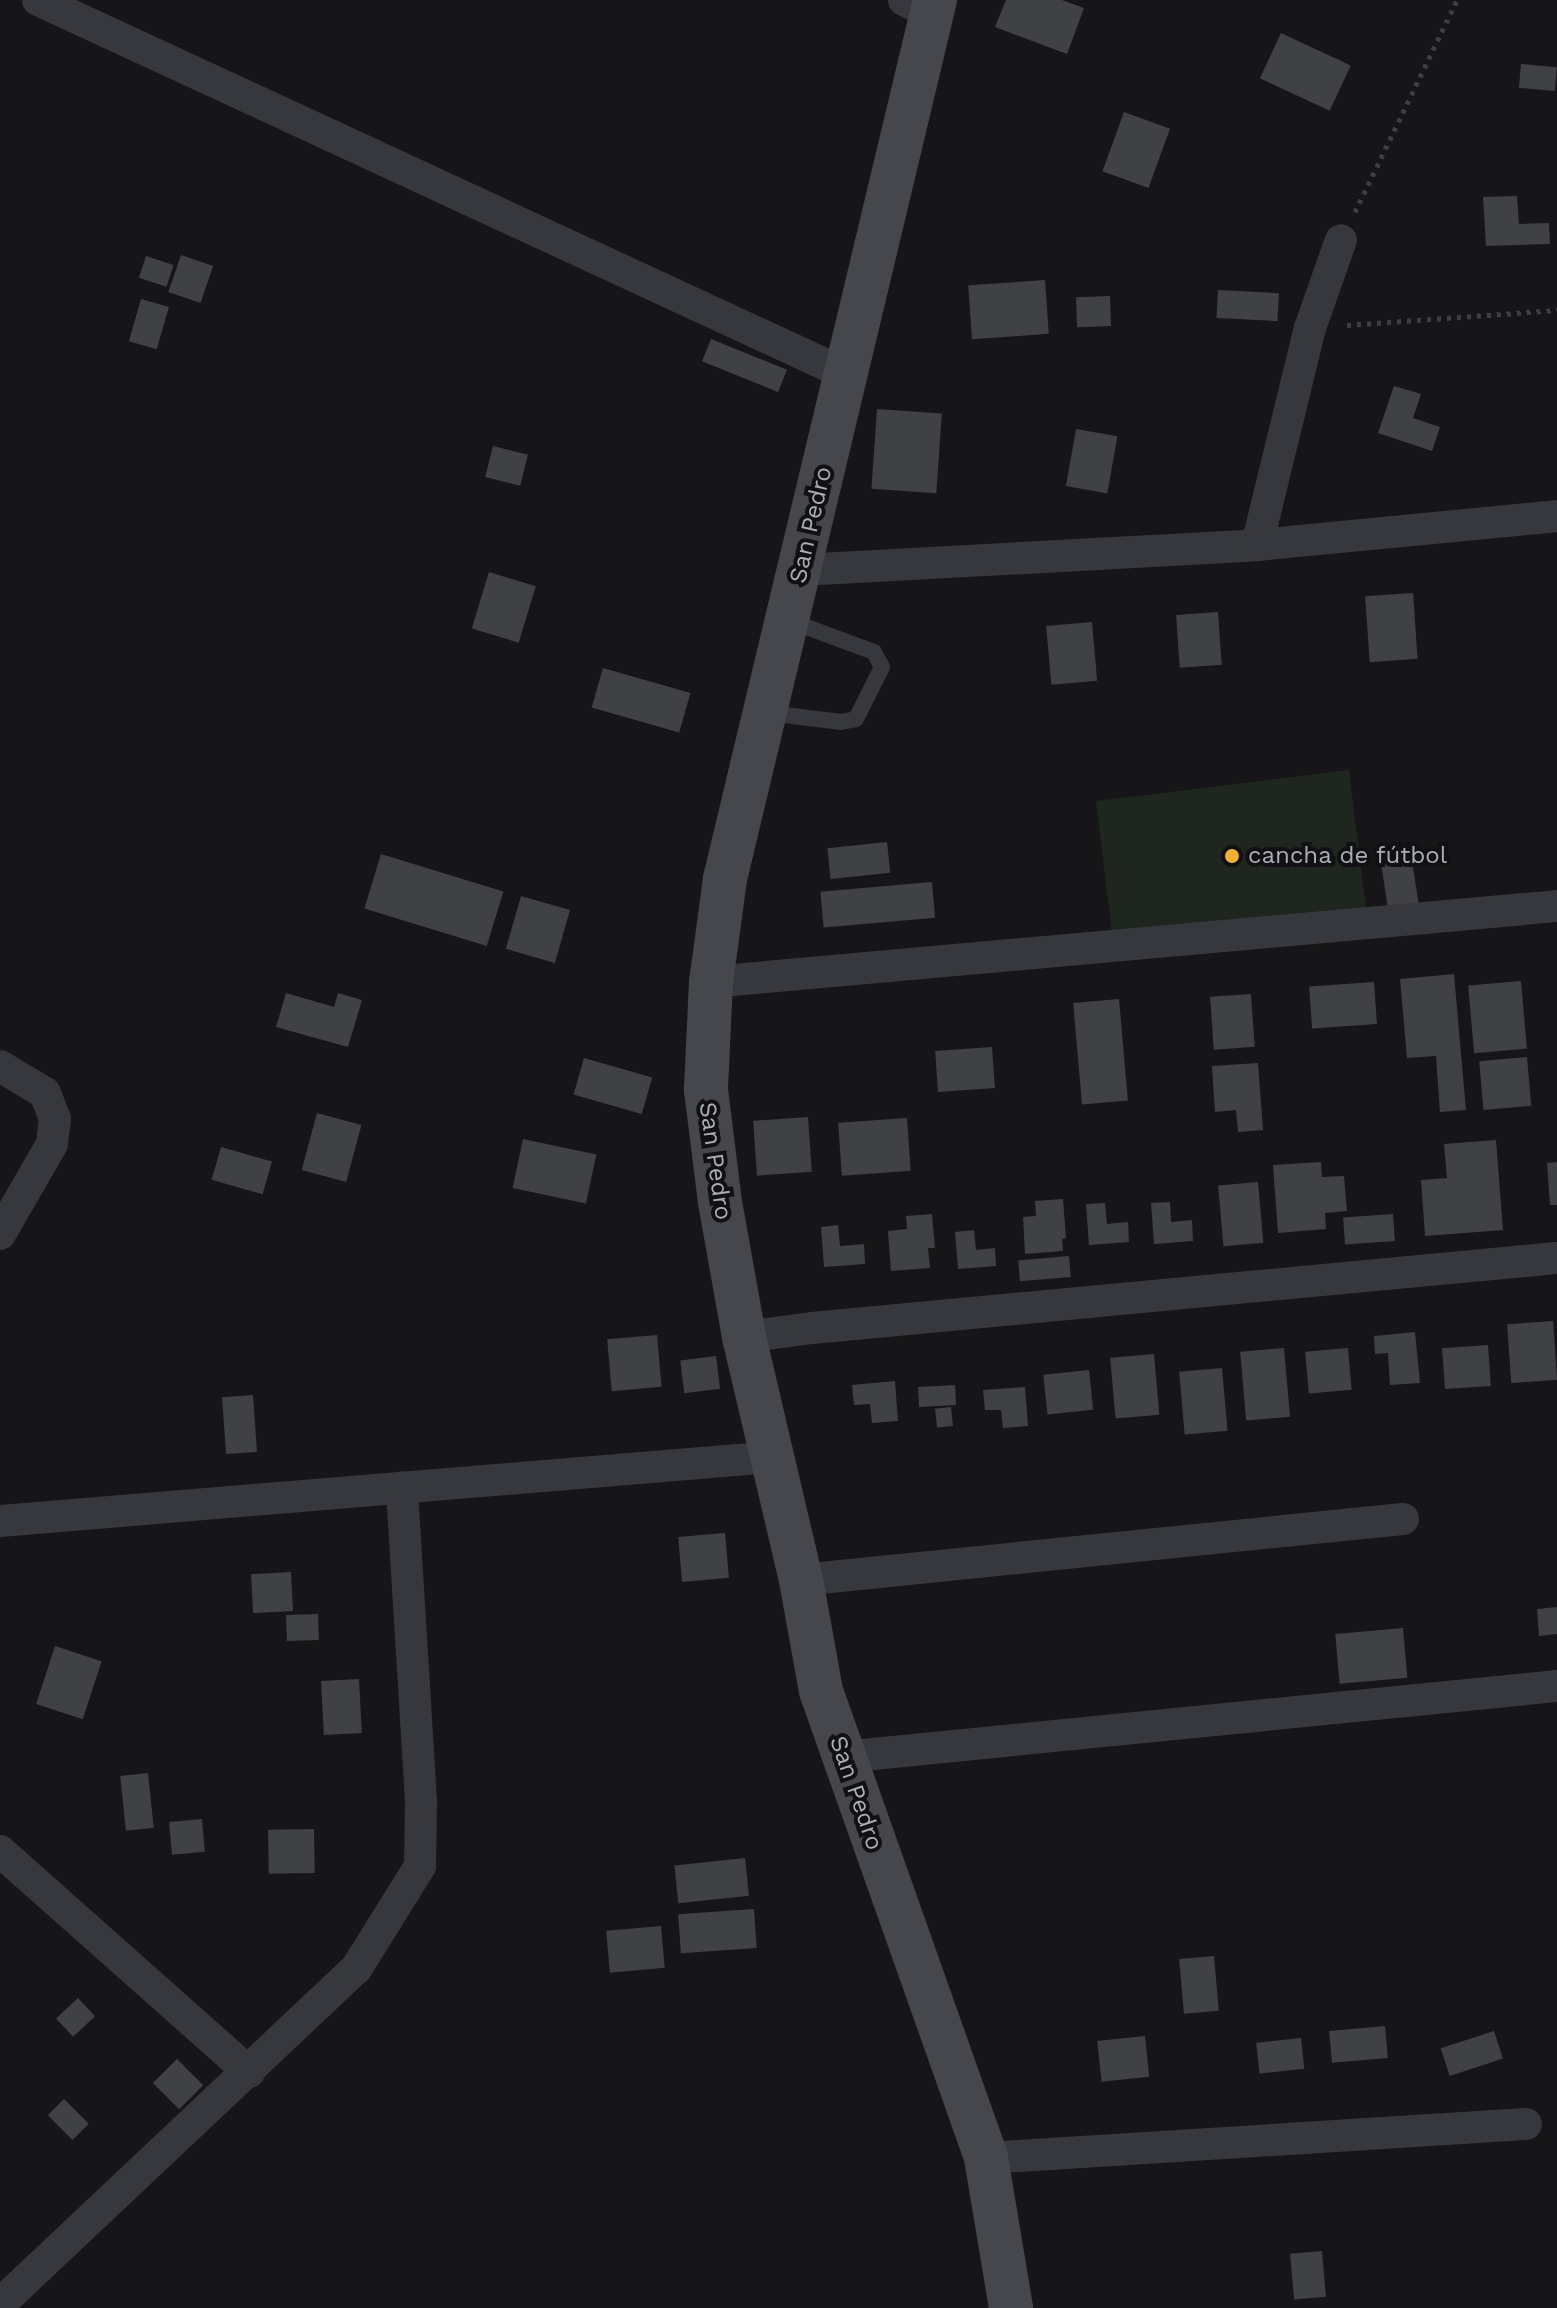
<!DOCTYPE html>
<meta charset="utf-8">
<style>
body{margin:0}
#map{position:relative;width:1557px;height:2308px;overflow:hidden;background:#161618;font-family:"Work Sans",sans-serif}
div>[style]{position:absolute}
.green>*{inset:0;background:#1e261f;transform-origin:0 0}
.building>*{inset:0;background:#404145;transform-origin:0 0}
.path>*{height:5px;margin-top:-2.5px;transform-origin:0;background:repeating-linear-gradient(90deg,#3d3f44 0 4px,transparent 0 10px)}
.service>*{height:16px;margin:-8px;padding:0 8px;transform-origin:8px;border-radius:8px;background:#37383d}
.minor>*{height:32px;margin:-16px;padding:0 16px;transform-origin:16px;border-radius:16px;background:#37383d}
.secondary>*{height:44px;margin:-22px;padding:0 22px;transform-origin:22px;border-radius:22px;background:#45474d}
.dots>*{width:22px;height:22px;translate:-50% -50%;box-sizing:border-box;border:4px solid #111113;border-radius:50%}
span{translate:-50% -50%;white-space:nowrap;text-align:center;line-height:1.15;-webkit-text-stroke:8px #111113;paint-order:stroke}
.street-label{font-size:24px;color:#a8adb8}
.poi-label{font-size:24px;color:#a8adb8}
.left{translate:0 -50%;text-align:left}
</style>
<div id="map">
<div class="green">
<div style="left:1349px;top:770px;width:142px;height:255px;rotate:83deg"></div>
</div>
<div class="building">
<div style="clip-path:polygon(1006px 0,1062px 0,1084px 8px,1067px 54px,995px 27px)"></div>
<div style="left:1281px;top:33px;width:77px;height:50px;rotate:25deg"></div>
<div style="left:1521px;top:64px;width:36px;height:24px;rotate:5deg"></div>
<div style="left:1124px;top:112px;width:49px;height:63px;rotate:20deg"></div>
<div style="clip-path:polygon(1517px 196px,1519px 224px,1549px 223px,1550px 244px,1486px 246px,1483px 197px)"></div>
<div style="left:181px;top:255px;width:34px;height:39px;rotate:19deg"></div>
<div style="left:146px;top:256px;width:29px;height:23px;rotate:18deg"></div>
<div style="left:1045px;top:280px;width:54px;height:77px;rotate:86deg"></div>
<div style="left:1218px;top:290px;width:61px;height:28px;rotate:3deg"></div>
<div style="left:1110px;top:296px;width:30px;height:34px;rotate:88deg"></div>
<div style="left:141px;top:299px;width:29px;height:44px;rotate:16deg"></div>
<div style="left:711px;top:339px;width:82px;height:24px;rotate:22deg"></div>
<div style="clip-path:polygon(1394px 386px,1421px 394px,1413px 418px,1440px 427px,1432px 451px,1378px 433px)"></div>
<div style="left:877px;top:409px;width:65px;height:80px;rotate:4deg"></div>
<div style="left:1076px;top:429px;width:42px;height:58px;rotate:10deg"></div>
<div style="left:493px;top:446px;width:36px;height:32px;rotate:14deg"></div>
<div style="left:489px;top:572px;width:49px;height:59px;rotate:17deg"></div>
<div style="left:1413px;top:593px;width:66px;height:48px;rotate:86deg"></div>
<div style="left:1218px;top:612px;width:53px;height:42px;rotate:86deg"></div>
<div style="left:1092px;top:622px;width:59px;height:46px;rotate:85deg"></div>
<div style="left:603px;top:668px;width:91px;height:41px;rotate:16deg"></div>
<div style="left:887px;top:842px;width:31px;height:60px;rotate:84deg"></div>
<div style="left:381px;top:854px;width:128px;height:57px;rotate:17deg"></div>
<div style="left:1411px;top:855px;width:49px;height:31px;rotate:81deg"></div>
<div style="left:932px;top:882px;width:36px;height:112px;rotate:85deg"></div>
<div style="left:521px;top:896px;width:51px;height:55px;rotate:16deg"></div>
<div style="clip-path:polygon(1454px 974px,1466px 1110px,1440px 1112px,1436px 1056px,1407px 1058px,1400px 979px)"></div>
<div style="left:1521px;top:981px;width:68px;height:53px;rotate:85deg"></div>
<div style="left:1374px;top:982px;width:42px;height:65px;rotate:86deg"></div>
<div style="clip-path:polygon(286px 993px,334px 1007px,338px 993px,362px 1000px,348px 1047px,276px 1027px)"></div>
<div style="left:1251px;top:994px;width:53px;height:41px;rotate:86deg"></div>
<div style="left:1119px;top:999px;width:102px;height:46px;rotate:85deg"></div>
<div style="left:992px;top:1047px;width:41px;height:57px;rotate:86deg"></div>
<div style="left:1527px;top:1057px;width:49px;height:48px;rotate:85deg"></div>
<div style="left:584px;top:1058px;width:71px;height:38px;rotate:16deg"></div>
<div style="clip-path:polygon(1258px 1063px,1263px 1130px,1238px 1132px,1236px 1110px,1215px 1112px,1212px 1066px)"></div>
<div style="left:317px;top:1113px;width:46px;height:59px;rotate:15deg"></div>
<div style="left:808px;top:1117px;width:55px;height:55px;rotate:86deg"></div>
<div style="left:907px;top:1118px;width:53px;height:69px;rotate:86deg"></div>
<div style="left:523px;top:1139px;width:75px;height:50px;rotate:12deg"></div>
<div style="clip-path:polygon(1496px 1140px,1503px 1230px,1425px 1236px,1421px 1180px,1447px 1178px,1444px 1144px)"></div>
<div style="left:221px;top:1147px;width:53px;height:34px;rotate:16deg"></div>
<div style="clip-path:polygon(1321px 1162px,1322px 1177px,1344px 1176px,1347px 1211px,1325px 1213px,1326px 1229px,1278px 1233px,1273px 1165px)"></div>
<div style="clip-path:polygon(1557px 1162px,1557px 1205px,1550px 1205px,1547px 1163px)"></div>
<div style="left:1258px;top:1182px;width:61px;height:40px;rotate:85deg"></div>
<div style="clip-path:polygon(1063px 1199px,1066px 1238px,1062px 1239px,1063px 1251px,1025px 1254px,1023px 1217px,1036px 1216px,1035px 1201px)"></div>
<div style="clip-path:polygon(1170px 1202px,1171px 1222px,1192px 1220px,1193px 1241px,1154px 1244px,1151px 1203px)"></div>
<div style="clip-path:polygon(1105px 1203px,1107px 1224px,1128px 1222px,1129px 1242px,1089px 1245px,1086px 1204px)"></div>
<div style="clip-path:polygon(932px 1214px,935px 1248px,928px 1248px,930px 1268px,891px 1271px,888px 1231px,907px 1229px,906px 1216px)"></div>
<div style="left:1393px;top:1214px;width:27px;height:50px;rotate:86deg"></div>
<div style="clip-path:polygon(838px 1225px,840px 1246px,864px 1244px,865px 1264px,824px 1267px,821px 1227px)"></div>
<div style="clip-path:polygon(974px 1230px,976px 1250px,995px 1248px,996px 1266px,958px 1269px,955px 1232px)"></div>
<div style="left:1069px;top:1256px;width:21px;height:51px;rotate:85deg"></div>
<div style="left:1553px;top:1321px;width:59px;height:46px;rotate:86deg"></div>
<div style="clip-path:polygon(1415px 1332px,1420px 1383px,1390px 1385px,1388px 1353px,1375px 1354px,1374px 1336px)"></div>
<div style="left:657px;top:1335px;width:52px;height:50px;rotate:85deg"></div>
<div style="left:1488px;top:1345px;width:41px;height:46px;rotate:86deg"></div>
<div style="left:1284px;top:1348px;width:69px;height:44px;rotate:85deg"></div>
<div style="left:1348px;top:1348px;width:42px;height:43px;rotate:85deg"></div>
<div style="left:1154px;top:1354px;width:61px;height:44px;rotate:85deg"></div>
<div style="left:716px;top:1356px;width:33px;height:36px;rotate:83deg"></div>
<div style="left:1222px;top:1368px;width:63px;height:43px;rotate:85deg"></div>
<div style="left:1089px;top:1370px;width:40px;height:46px;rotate:84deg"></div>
<div style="clip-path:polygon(895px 1381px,898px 1421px,872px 1423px,870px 1404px,854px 1405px,852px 1385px)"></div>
<div style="left:955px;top:1385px;width:20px;height:37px;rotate:87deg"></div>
<div style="clip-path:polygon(1025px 1387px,1028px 1426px,1003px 1428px,1001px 1410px,985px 1410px,983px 1390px)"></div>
<div style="left:253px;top:1395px;width:57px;height:31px;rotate:86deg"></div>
<div style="left:951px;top:1407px;width:19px;height:16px;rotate:84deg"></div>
<div style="left:725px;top:1533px;width:45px;height:47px;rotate:85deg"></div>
<div style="left:291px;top:1572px;width:39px;height:40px;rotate:87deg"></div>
<div style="clip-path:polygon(1557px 1607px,1557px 1634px,1539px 1636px,1537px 1609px)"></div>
<div style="left:318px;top:1614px;width:26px;height:32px;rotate:88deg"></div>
<div style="left:1403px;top:1628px;width:50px;height:68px;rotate:85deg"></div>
<div style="left:55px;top:1646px;width:49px;height:61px;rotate:18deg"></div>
<div style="left:359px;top:1679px;width:54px;height:38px;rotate:87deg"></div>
<div style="left:148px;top:1773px;width:55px;height:28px;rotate:84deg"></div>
<div style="left:202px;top:1819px;width:33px;height:33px;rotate:85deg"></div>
<div style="left:314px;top:1829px;width:44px;height:46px;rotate:89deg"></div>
<div style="left:745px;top:1858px;width:38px;height:71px;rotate:84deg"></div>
<div style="left:754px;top:1909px;width:39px;height:76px;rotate:86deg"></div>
<div style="left:661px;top:1926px;width:42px;height:55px;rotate:85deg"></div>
<div style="left:1214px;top:1956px;width:55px;height:35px;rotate:85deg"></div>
<div style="left:78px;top:1998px;width:25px;height:30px;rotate:47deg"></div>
<div style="left:1385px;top:2026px;width:32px;height:56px;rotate:85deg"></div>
<div style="left:1494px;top:2031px;width:29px;height:56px;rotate:72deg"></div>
<div style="left:1145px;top:2036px;width:41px;height:48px;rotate:84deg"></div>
<div style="left:1301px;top:2038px;width:31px;height:45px;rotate:84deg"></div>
<div style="left:177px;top:2059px;width:37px;height:34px;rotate:45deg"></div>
<div style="left:64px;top:2099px;width:35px;height:23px;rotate:45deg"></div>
<div style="left:1322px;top:2251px;width:46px;height:32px;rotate:85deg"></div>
</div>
<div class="path">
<div style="left:1355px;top:212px;width:235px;rotate:-64.3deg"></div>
<div style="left:1347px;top:325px;width:211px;rotate:-4.1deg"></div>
</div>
<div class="service">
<div style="left:768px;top:713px;width:74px;rotate:7deg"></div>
<div style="left:841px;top:722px;width:15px;rotate:-11deg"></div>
<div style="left:856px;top:719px;width:58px;rotate:-63.4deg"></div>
<div style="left:882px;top:667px;width:17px;rotate:-118deg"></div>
<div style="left:874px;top:652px;width:92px;rotate:-159.6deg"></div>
</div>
<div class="minor">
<div style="left:38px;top:0;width:890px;rotate:24.84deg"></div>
<div style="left:904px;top:0;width:30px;rotate:27deg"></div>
<div style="left:1257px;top:545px;width:223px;rotate:-76.3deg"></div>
<div style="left:1310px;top:328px;width:93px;rotate:-70.6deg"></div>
<div style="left:801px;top:570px;width:457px;rotate:-3.1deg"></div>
<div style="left:1257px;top:545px;width:301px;rotate:-5.5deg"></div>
<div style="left:711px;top:982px;width:849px;rotate:-5.13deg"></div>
<div style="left:0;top:1066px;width:52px;rotate:31deg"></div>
<div style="left:45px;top:1093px;width:28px;rotate:69deg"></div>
<div style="left:55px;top:1119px;width:25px;rotate:97deg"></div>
<div style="left:52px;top:1144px;width:104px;rotate:120deg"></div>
<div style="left:744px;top:1337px;width:69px;rotate:-7.5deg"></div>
<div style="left:812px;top:1328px;width:748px;rotate:-5.37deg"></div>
<div style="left:0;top:1521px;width:776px;rotate:-4.73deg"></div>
<div style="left:801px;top:1580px;width:605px;rotate:-5.79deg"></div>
<div style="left:843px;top:1757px;width:718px;rotate:-5.68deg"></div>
<div style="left:0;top:1851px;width:333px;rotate:41.6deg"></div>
<div style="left:986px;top:2158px;width:541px;rotate:-3.6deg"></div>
<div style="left:0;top:2304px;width:489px;rotate:-43.3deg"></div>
<div style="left:356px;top:1969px;width:121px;rotate:-58.1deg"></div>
<div style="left:420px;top:1866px;width:65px;rotate:-89.1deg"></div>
<div style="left:421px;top:1801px;width:314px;rotate:-93.5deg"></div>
</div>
<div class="secondary">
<div style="left:935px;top:0;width:904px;rotate:103.44deg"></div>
<div style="left:725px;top:879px;width:104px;rotate:97.7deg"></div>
<div style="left:711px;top:982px;width:108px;rotate:92.7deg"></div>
<div style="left:706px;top:1090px;width:113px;rotate:82.9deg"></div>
<div style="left:720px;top:1202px;width:137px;rotate:79.9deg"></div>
<div style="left:744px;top:1337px;width:250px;rotate:76.8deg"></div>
<div style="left:801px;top:1580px;width:113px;rotate:79.8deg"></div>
<div style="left:821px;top:1691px;width:495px;rotate:70.5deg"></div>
<div style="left:986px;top:2158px;width:152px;rotate:80.5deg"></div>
</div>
<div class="dots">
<div style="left:1232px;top:856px;background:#f2b134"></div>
</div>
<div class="street-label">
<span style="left:811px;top:525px;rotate:-77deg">San Pedro</span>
<span style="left:715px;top:1161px;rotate:82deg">San Pedro</span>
<span style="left:856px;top:1793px;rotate:71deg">San Pedro</span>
</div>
<div class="poi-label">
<span class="left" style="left:1248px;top:856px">cancha de fútbol</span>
</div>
</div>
